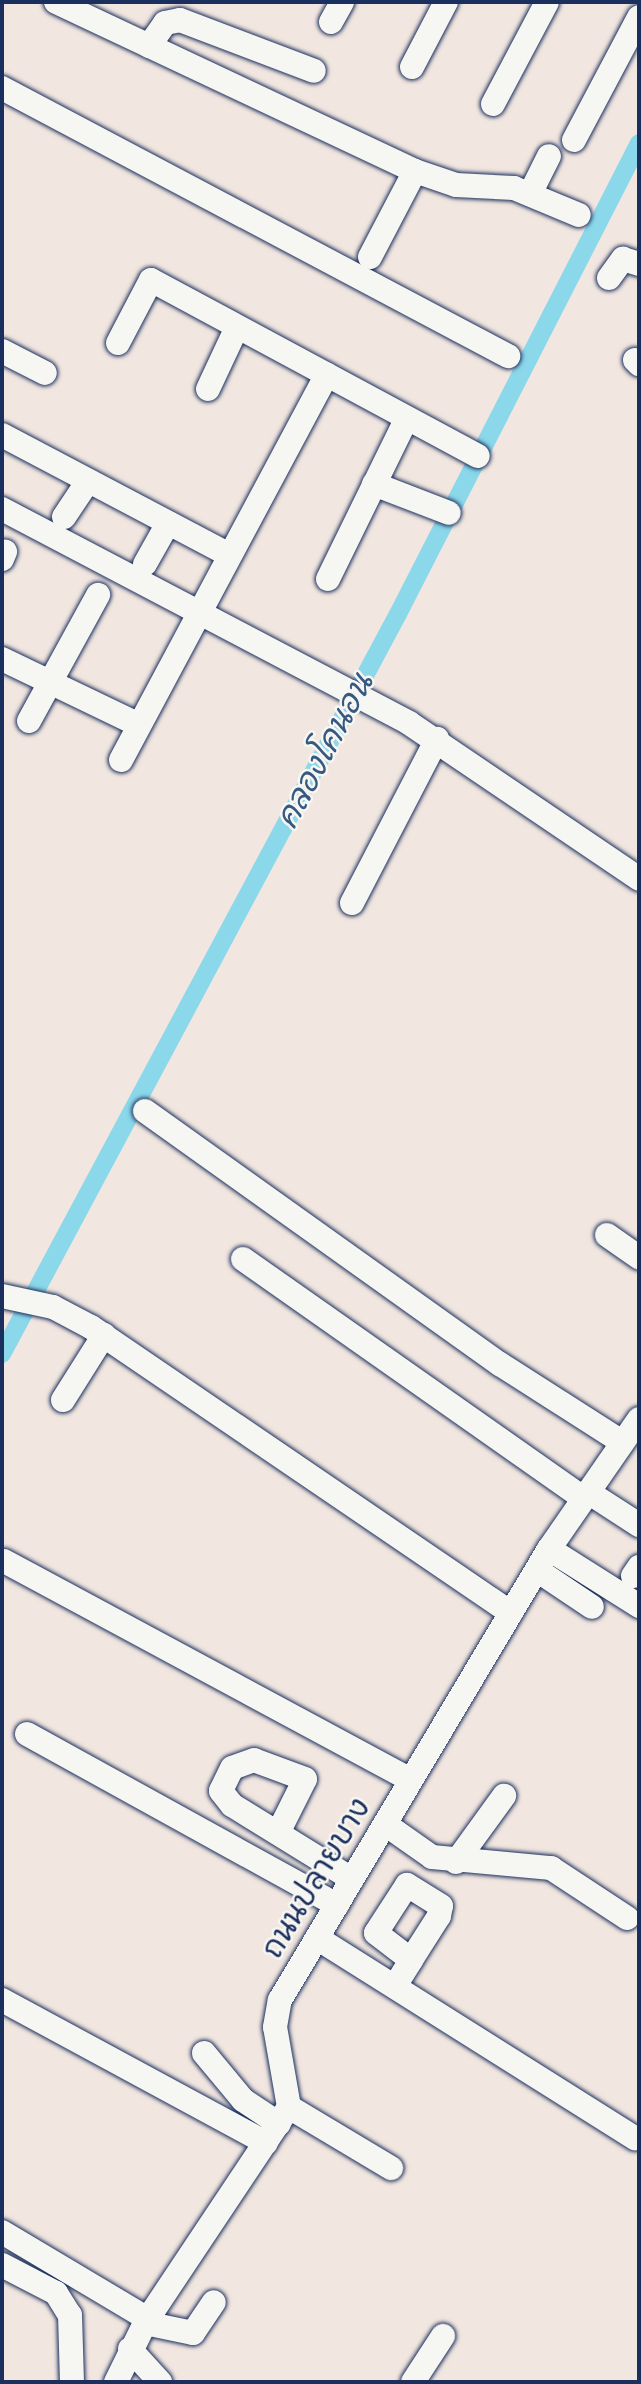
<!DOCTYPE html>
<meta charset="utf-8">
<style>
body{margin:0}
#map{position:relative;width:641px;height:2384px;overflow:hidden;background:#f2e7e0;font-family:Caveat,"Playpen Sans Thai",sans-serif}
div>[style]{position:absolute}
.canal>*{height:18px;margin:-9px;padding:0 9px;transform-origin:9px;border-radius:9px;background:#8bd8eb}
.roads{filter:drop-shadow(0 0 2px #1b2f5e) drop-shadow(0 0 2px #1b2f5e)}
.minor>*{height:24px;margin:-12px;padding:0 12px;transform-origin:12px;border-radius:12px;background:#f6f6f2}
span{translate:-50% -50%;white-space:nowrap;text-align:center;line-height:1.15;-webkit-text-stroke:5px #f6f6f2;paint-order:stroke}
.street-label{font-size:30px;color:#1b2f5e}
.water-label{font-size:32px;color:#375981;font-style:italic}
.frame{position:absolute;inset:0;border:4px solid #1b2f5e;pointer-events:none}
</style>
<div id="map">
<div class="canal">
<div style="left:2px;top:1354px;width:839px;rotate:-61.85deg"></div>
<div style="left:398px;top:614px;width:529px;rotate:-62.9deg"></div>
</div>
<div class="roads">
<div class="minor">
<div style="left:56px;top:2px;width:397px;rotate:25.2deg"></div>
<div style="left:415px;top:171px;width:43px;rotate:18.9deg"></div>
<div style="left:456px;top:185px;width:58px;rotate:3deg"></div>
<div style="left:514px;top:188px;width:70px;rotate:22.6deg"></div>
<div style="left:331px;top:22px;width:23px;rotate:-61deg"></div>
<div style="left:149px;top:46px;width:28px;rotate:-55deg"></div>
<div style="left:165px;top:23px;width:15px;rotate:-11deg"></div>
<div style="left:180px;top:20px;width:143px;rotate:20.8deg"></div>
<div style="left:412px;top:67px;width:73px;rotate:-62.4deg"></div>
<div style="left:2px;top:88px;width:573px;rotate:27.91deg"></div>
<div style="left:493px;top:104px;width:115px;rotate:-62.1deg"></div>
<div style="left:574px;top:140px;width:139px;rotate:-62.1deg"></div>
<div style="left:531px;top:192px;width:40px;rotate:-63.4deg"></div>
<div style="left:370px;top:257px;width:97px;rotate:-62.4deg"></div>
<div style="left:609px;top:278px;width:24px;rotate:-54deg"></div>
<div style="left:623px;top:259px;width:17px;rotate:17deg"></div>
<div style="left:118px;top:343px;width:71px;rotate:-62.4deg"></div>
<div style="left:151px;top:280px;width:371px;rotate:28.3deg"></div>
<div style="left:2px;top:351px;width:48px;rotate:27.1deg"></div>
<div style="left:635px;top:360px;width:6px;rotate:45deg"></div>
<div style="left:208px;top:389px;width:68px;rotate:-64.9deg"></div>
<div style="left:2px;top:435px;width:255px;rotate:27.8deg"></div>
<div style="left:374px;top:484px;width:80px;rotate:21.1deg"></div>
<div style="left:2px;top:509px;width:460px;rotate:27.7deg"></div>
<div style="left:409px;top:723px;width:278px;rotate:34.1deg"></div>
<div style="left:64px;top:517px;width:43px;rotate:-56.3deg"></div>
<div style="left:2px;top:559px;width:8px;rotate:-67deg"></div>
<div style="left:145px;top:564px;width:47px;rotate:-60.7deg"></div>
<div style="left:328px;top:579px;width:179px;rotate:-63.9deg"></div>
<div style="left:2px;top:659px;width:152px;rotate:25.7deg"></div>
<div style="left:29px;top:721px;width:144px;rotate:-61.3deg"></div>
<div style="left:121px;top:760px;width:437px;rotate:-61.9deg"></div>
<div style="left:352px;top:903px;width:185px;rotate:-62.6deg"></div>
<div style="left:145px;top:1111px;width:436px;rotate:35.5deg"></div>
<div style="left:500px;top:1364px;width:145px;rotate:32.6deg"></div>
<div style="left:607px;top:1235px;width:39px;rotate:35deg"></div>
<div style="left:243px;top:1259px;width:416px;rotate:35.1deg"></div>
<div style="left:2px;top:1296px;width:52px;rotate:12.2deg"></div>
<div style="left:53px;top:1307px;width:43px;rotate:27.8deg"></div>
<div style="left:91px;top:1327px;width:508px;rotate:34.25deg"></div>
<div style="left:63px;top:1400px;width:77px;rotate:-57.8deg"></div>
<div style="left:588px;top:1492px;width:61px;rotate:32.9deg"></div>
<div style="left:549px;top:1549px;width:107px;rotate:32.3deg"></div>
<div style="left:4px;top:1561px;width:462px;rotate:28.3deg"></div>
<div style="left:537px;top:1570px;width:66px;rotate:33.9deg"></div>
<div style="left:633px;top:1576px;width:11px;rotate:-56deg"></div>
<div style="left:27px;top:1734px;width:354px;rotate:28.9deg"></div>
<div style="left:385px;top:1824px;width:57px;rotate:35.1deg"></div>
<div style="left:432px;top:1857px;width:120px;rotate:5.3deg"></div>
<div style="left:551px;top:1868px;width:91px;rotate:33.3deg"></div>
<div style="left:278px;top:1833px;width:60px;rotate:-63.4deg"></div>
<div style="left:305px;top:1779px;width:54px;rotate:-159.6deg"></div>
<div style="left:254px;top:1760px;width:23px;rotate:160deg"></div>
<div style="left:232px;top:1768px;width:25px;rotate:116deg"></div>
<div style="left:221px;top:1791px;width:18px;rotate:52deg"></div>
<div style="left:232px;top:1805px;width:141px;rotate:31.7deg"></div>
<div style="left:456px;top:1862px;width:82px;rotate:-54deg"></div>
<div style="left:317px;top:1938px;width:376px;rotate:32.2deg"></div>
<div style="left:395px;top:1986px;width:31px;rotate:-58deg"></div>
<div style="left:411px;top:1960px;width:52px;rotate:-57.5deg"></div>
<div style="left:439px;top:1916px;width:10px;rotate:-79deg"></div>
<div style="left:441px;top:1906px;width:40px;rotate:-148deg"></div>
<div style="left:407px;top:1885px;width:57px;rotate:122.9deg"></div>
<div style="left:376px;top:1933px;width:44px;rotate:37.6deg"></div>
<div style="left:2px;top:2000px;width:300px;rotate:28.4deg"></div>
<div style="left:204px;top:2053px;width:61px;rotate:50.3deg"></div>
<div style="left:243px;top:2100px;width:43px;rotate:33.7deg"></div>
<div style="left:289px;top:2107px;width:119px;rotate:30.9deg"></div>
<div style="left:2px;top:2232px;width:170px;rotate:30.8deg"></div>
<div style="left:2px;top:2265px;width:61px;rotate:27.4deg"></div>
<div style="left:56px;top:2293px;width:26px;rotate:58deg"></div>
<div style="left:70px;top:2315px;width:67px;rotate:88.3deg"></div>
<div style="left:145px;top:2323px;width:49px;rotate:11.8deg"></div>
<div style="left:193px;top:2333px;width:37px;rotate:-56deg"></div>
<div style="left:130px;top:2349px;width:45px;rotate:47.7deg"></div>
<div style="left:116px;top:2382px;width:66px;rotate:-63.8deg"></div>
<div style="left:145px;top:2323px;width:260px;rotate:-56.3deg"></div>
<div style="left:289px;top:2107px;width:81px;rotate:-99.9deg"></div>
<div style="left:275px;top:2027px;width:27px;rotate:-80deg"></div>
<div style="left:280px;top:2000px;width:525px;rotate:-59.19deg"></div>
<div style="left:549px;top:1549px;width:158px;rotate:-55.3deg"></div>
<div style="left:413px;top:2382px;width:55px;rotate:-56.9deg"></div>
</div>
</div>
<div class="street-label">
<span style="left:316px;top:1878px;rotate:-59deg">ถนนปลายบาง</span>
</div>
<div class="water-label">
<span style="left:325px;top:751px;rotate:-62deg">คลองโคนอน</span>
</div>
<div class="frame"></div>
</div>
